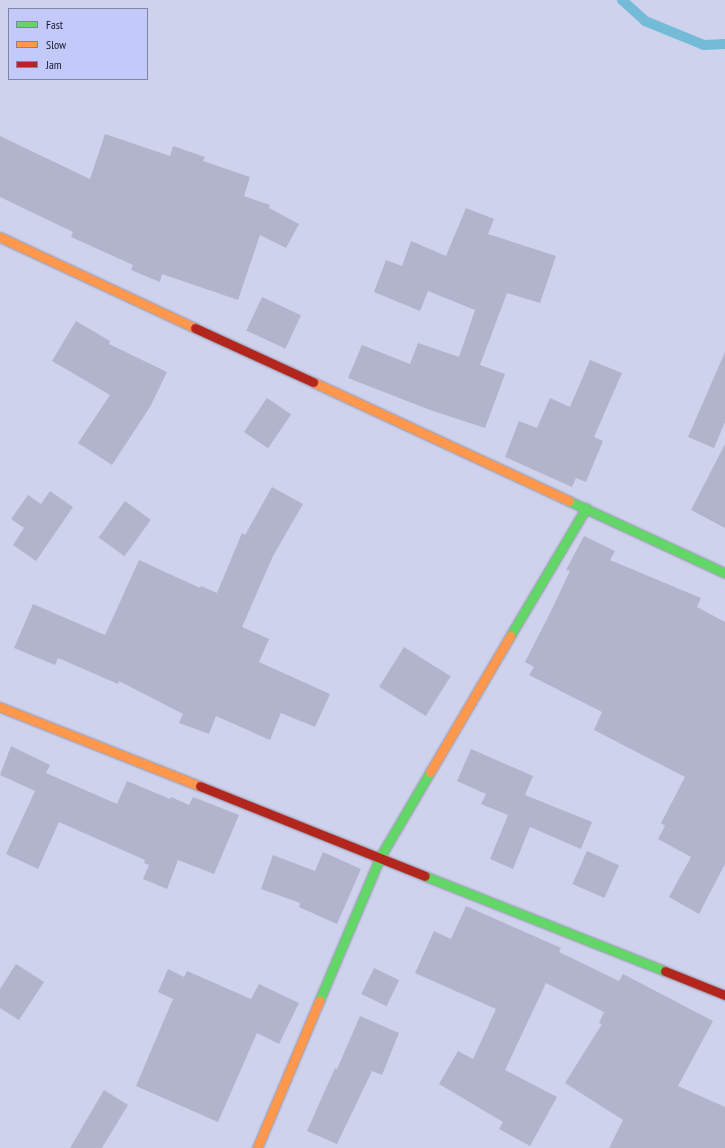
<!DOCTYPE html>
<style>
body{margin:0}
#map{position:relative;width:725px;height:1148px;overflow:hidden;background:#cfd2ec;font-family:"PT Sans Narrow",sans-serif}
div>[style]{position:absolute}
.stream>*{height:10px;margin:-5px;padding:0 5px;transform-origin:5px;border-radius:5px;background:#73bbd6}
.building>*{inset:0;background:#b1b4ca;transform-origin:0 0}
.roads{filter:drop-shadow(0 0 1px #9295ab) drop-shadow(0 0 1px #9295ab)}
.fast>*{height:9px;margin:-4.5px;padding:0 4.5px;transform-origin:4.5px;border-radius:4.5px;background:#63d668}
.slow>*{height:9px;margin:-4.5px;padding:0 4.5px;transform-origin:4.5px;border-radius:4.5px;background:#ff974d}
.jam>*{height:9px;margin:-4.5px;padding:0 4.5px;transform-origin:4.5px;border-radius:4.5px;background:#b3261e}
span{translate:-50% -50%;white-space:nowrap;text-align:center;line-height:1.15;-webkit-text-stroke:4px #c3c9f8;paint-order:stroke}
.legend{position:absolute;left:8px;top:8px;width:140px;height:72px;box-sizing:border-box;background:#c3c9f8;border:1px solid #7e83a7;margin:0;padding:5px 7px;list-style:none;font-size:12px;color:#17192e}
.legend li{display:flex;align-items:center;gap:8px;height:20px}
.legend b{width:20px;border:1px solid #7e83a7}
</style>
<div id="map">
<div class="stream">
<div style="left:622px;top:0;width:31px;rotate:42deg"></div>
<div style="left:645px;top:21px;width:64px;rotate:22.1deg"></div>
<div style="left:704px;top:45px;width:21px;rotate:-3deg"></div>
</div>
<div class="building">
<div style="clip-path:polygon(105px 134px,170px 156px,173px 146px,205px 157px,203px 161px,250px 177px,244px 196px,270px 205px,269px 208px,299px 224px,286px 248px,260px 235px,238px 300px,162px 274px,160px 282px,131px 270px,133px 265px,71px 237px,73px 232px,0 197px,0 136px,90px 179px)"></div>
<div style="clip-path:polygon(466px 208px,494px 219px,488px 234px,556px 256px,540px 303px,507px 293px,480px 365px,505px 374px,485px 428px,430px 410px,348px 378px,362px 345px,410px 364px,418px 343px,459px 357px,475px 310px,428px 291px,420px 311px,374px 292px,386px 260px,402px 266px,411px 241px,446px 256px)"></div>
<div style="left:262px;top:297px;width:43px;height:37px;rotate:25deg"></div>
<div style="clip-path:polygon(76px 321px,110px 341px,109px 344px,167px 372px,150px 407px,112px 465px,78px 443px,110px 395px,52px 361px)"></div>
<div style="clip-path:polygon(725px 352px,725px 422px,714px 448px,688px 437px)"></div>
<div style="clip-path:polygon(590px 360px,622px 373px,594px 437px,603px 441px,586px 482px,576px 478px,572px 487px,505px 457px,519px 421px,537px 428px,550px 398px,570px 407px)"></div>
<div style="left:267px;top:398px;width:29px;height:41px;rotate:34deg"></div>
<div style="clip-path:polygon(725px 444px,725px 528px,691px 510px)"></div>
<div style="clip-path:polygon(272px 487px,303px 504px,273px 556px,242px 627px,269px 639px,259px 662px,330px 694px,315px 727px,281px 713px,270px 740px,216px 716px,209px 734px,179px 723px,183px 714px,119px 681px,118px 684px,58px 658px,55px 665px,14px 648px,33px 604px,105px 635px,139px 560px,200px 588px,201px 586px,217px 593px,242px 533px,245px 535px)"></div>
<div style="clip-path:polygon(50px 491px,73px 507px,36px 561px,13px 545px,24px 528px,11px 519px,28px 495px,41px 504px)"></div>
<div style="left:125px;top:501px;width:32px;height:45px;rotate:36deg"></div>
<div style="clip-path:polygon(584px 536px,615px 551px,610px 560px,701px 598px,697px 607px,725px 622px,725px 864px,699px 914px,669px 897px,691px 857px,658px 839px,665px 826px,661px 823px,685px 777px,594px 730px,602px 712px,529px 675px,534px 667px,525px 662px,550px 613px,570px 571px,566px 570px)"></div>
<div style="left:404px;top:647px;width:55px;height:47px;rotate:32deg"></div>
<div style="clip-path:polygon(11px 746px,50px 765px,46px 773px,117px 804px,127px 781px,170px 799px,171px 797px,189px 805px,193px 797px,239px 815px,214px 874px,178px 860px,167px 889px,143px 879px,149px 865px,144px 863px,145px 860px,59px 822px,38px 869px,6px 854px,35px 791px,0 775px)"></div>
<div style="clip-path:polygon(471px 749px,533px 776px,525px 795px,592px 822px,581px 849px,530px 827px,513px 869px,490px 859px,508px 815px,481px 804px,486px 794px,457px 781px)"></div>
<div style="left:587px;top:851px;width:35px;height:36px;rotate:24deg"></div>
<div style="clip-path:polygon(323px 852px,361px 869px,337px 924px,299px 907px,300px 903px,261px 889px,273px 855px,315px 871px)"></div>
<div style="clip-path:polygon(466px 906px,561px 948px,559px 952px,619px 981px,623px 974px,713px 1021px,678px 1086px,725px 1107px,725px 1148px,609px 1148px,623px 1120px,565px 1083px,602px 1024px,599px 1023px,604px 1012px,546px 983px,505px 1070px,557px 1097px,530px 1146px,499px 1129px,503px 1122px,439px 1084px,458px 1051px,473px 1059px,496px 1009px,415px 973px,434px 931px,451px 939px)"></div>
<div style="clip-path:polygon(16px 964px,44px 982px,19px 1020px,0 1008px,0 989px)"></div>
<div style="left:374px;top:968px;width:28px;height:29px;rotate:26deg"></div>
<div style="clip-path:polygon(168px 969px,184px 977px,187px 971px,251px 999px,259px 984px,299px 1003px,279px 1044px,257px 1033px,218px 1122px,136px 1086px,173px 999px,158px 992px)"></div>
<div style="clip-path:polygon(360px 1016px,399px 1033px,382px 1075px,372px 1071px,337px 1144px,307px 1131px,335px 1068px,337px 1069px)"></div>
<div style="clip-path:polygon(104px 1090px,128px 1105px,102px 1148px,70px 1148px)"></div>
</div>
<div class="roads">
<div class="fast">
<div style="left:569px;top:501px;width:172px;rotate:24.8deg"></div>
<div style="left:510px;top:636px;width:149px;rotate:-59.3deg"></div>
<div style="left:425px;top:876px;width:258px;rotate:21.6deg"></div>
<div style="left:319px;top:1001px;width:156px;rotate:-67deg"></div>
<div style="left:380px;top:857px;width:99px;rotate:-59.5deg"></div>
</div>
<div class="slow">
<div style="left:0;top:237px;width:215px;rotate:25deg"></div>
<div style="left:313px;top:382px;width:282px;rotate:24.9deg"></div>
<div style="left:0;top:707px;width:215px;rotate:21.6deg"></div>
<div style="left:430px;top:772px;width:158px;rotate:-59.5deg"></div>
<div style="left:257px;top:1148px;width:160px;rotate:-67.1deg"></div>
</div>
<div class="jam">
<div style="left:195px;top:328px;width:130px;rotate:24.6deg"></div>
<div style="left:200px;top:786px;width:242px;rotate:21.8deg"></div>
<div style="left:665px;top:971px;width:65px;rotate:21.8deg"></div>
</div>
</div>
<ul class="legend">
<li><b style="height:5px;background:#63d668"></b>Fast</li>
<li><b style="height:5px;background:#ff974d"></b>Slow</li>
<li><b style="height:5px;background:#b3261e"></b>Jam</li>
</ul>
</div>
